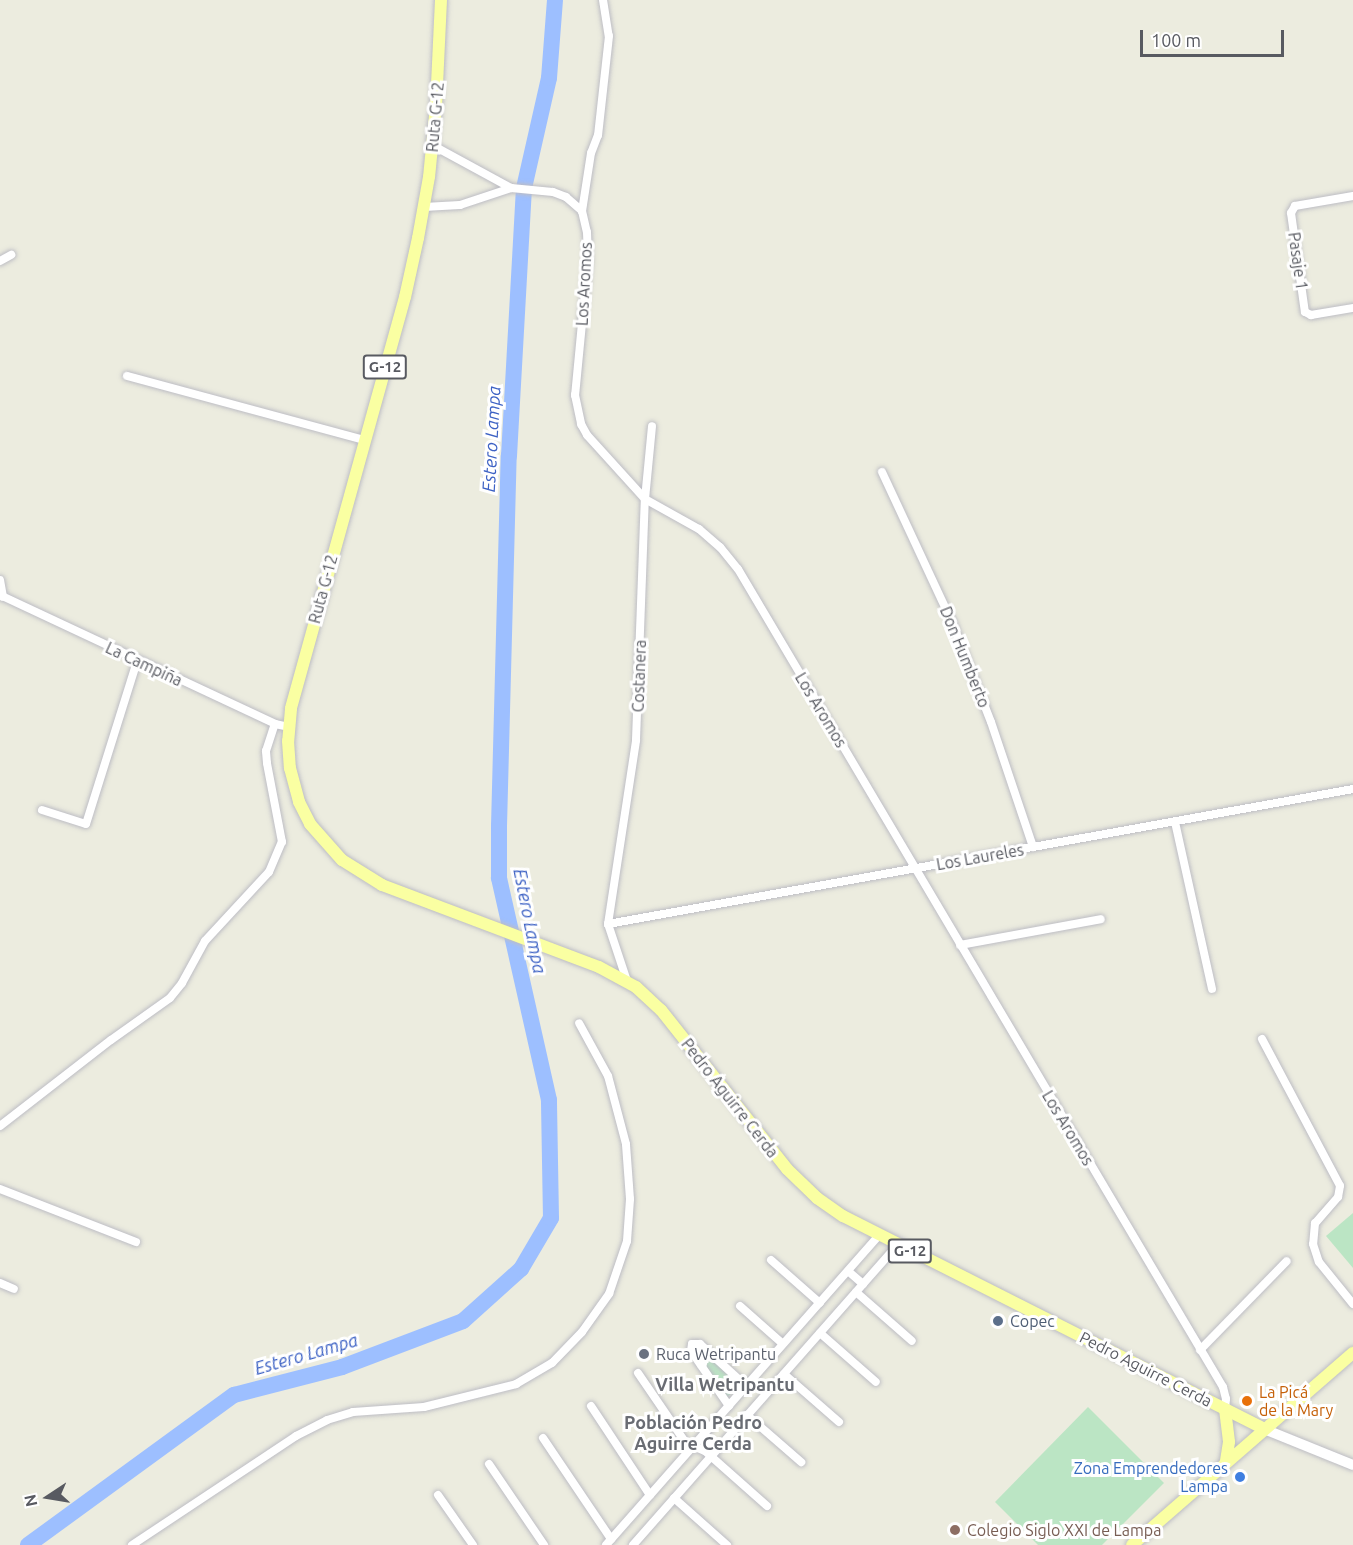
<!DOCTYPE html>
<meta charset="utf-8">
<style>
body{margin:0}
#map{position:relative;width:1353px;height:1545px;overflow:hidden;background:#ececdf;font-family:Ubuntu,sans-serif}
div>[style]{position:absolute}
.green>*{inset:0;background:#bbe5c4}
.river>*{height:16px;margin:-8px;padding:0 8px;transform-origin:8px;border-radius:8px;background:#9dbfff}
.roads{filter:drop-shadow(0 0 2px #bdbdc4) drop-shadow(0 0 2px #bdbdc4)}
.minor>*{height:8px;margin:-4px;padding:0 4px;transform-origin:4px;border-radius:4px;background:#fff}
.secondary>*{height:10px;margin:-5px;padding:0 5px;transform-origin:5px;border-radius:5px;background:#fff}
.primary>*{height:12px;margin:-6px;padding:0 6px;transform-origin:6px;border-radius:6px;background:#faffa2}
.dots>*{width:16px;height:16px;translate:-50% -50%;box-sizing:border-box;border:3px solid #fff;border-radius:50%}
span{translate:-50% -50%;white-space:nowrap;text-align:center;line-height:1.15;-webkit-text-stroke:6px #fff;paint-order:stroke}
.shield-label span{padding:2px 4px;background:#fff;border:2px solid;border-radius:4px;-webkit-text-stroke-width:0}
.shield-label{font-size:15px;color:#585a61;font-weight:700}
.street-label{font-size:16px;color:#585a61}
.service-label{font-size:16px;color:#4e5e75}
.left{translate:0 -50%;text-align:left}
.worship-label{font-size:16px;color:#5b616d}
.food-label{font-size:16px;color:#c56008}
.shop-label{font-size:16px;color:#366cbe}
.right{translate:-100% -50%;text-align:right}
.education-label{font-size:16px;color:#785e54}
.water-label{font-size:18px;color:#3d62c4;font-style:italic}
.neighbourhood-label{font-size:18px;color:#696c73;font-weight:700}
.north{position:absolute;left:18px;top:1467px;width:60px;height:60px;-webkit-text-stroke:4px #fff;paint-order:stroke;rotate:258deg;font-size:16px;font-weight:700;line-height:24px;text-align:center;color:#585a61}
.north::after{content:'';display:block;margin:auto;width:21px;height:27px;background:#585a61;clip-path:polygon(50% 0,100% 100%,50% 72%,0 100%)}
.scale{position:absolute;left:1140px;top:30px;width:144px;height:27px;box-sizing:border-box;border:3px solid #585a61;border-top:0;padding-left:8px;font-size:18px;line-height:21px;white-space:nowrap;color:#585a61;-webkit-text-stroke:4px #fff;paint-order:stroke}
</style>
<div id="map">
<div class="green">
<div style="clip-path:polygon(1353px 1213px,1353px 1268px,1326px 1236px)"></div>
<div style="clip-path:polygon(699px 1347px,739px 1385px,727px 1398px,696px 1353px)"></div>
<div style="clip-path:polygon(1088px 1407px,1164px 1483px,1102px 1545px,1038px 1545px,995px 1502px)"></div>
</div>
<div class="river">
<div style="left:28px;top:1545px;width:255px;rotate:-36.1deg"></div>
<div style="left:234px;top:1395px;width:112px;rotate:-14.5deg"></div>
<div style="left:342px;top:1367px;width:129px;rotate:-20.8deg"></div>
<div style="left:463px;top:1321px;width:78px;rotate:-41.9deg"></div>
<div style="left:521px;top:1269px;width:59px;rotate:-59.5deg"></div>
<div style="left:551px;top:1218px;width:118px;rotate:-91deg"></div>
<div style="left:549px;top:1100px;width:228px;rotate:-102.7deg"></div>
<div style="left:499px;top:878px;width:52px;rotate:-90deg"></div>
<div style="left:499px;top:826px;width:370px;rotate:-88.5deg"></div>
<div style="left:509px;top:456px;width:268px;rotate:-86.8deg"></div>
<div style="left:524px;top:188px;width:113px;rotate:-77.2deg"></div>
<div style="left:549px;top:78px;width:78px;rotate:-85.6deg"></div>
</div>
<div class="roads">
<div class="minor">
<div style="left:603px;top:0;width:36px;rotate:81deg"></div>
<div style="left:609px;top:36px;width:100px;rotate:96.3deg"></div>
<div style="left:598px;top:135px;width:19px;rotate:111deg"></div>
<div style="left:591px;top:153px;width:59px;rotate:98.8deg"></div>
<div style="left:582px;top:211px;width:22px;rotate:77deg"></div>
<div style="left:587px;top:232px;width:29px;rotate:88deg"></div>
<div style="left:588px;top:261px;width:135px;rotate:95.5deg"></div>
<div style="left:575px;top:395px;width:30px;rotate:78deg"></div>
<div style="left:581px;top:424px;width:13px;rotate:61deg"></div>
<div style="left:587px;top:435px;width:86px;rotate:47.8deg"></div>
<div style="left:645px;top:499px;width:62px;rotate:29.1deg"></div>
<div style="left:699px;top:529px;width:28px;rotate:41deg"></div>
<div style="left:720px;top:547px;width:28px;rotate:51deg"></div>
<div style="left:738px;top:569px;width:951px;rotate:59.34deg"></div>
<div style="left:1223px;top:1387px;width:12px;rotate:76deg"></div>
<div style="left:1226px;top:1399px;width:10px;rotate:96deg"></div>
<div style="left:432px;top:145px;width:90px;rotate:28.6deg"></div>
<div style="left:1353px;top:196px;width:59px;rotate:170.2deg"></div>
<div style="left:1295px;top:206px;width:8px;rotate:120deg"></div>
<div style="left:1291px;top:213px;width:100px;rotate:82deg"></div>
<div style="left:1305px;top:312px;width:7px;rotate:27deg"></div>
<div style="left:1311px;top:315px;width:43px;rotate:-9.5deg"></div>
<div style="left:424px;top:207px;width:36px;rotate:-3deg"></div>
<div style="left:460px;top:205px;width:54px;rotate:-18.4deg"></div>
<div style="left:511px;top:188px;width:42px;rotate:5.4deg"></div>
<div style="left:553px;top:192px;width:14px;rotate:21deg"></div>
<div style="left:566px;top:197px;width:21px;rotate:41deg"></div>
<div style="left:0;top:261px;width:13px;rotate:-29deg"></div>
<div style="left:127px;top:376px;width:245px;rotate:15.1deg"></div>
<div style="left:882px;top:472px;width:166px;rotate:65deg"></div>
<div style="left:952px;top:622px;width:107px;rotate:68.7deg"></div>
<div style="left:991px;top:722px;width:132px;rotate:71.4deg"></div>
<div style="left:0;top:580px;width:17px;rotate:80deg"></div>
<div style="left:0;top:595px;width:304px;rotate:25.1deg"></div>
<div style="left:275px;top:724px;width:14px;rotate:12deg"></div>
<div style="left:42px;top:810px;width:46px;rotate:17.7deg"></div>
<div style="left:86px;top:824px;width:171px;rotate:-72.6deg"></div>
<div style="left:1175px;top:822px;width:171px;rotate:77.5deg"></div>
<div style="left:608px;top:924px;width:757px;rotate:-10.27deg"></div>
<div style="left:960px;top:945px;width:143px;rotate:-10.4deg"></div>
<div style="left:627px;top:981px;width:60px;rotate:-108.4deg"></div>
<div style="left:608px;top:924px;width:186px;rotate:-81.3deg"></div>
<div style="left:636px;top:740px;width:241px;rotate:-87.9deg"></div>
<div style="left:645px;top:499px;width:73px;rotate:-84.5deg"></div>
<div style="left:1262px;top:1039px;width:166px;rotate:62deg"></div>
<div style="left:1340px;top:1186px;width:11px;rotate:100deg"></div>
<div style="left:1338px;top:1197px;width:35px;rotate:131deg"></div>
<div style="left:1315px;top:1223px;width:21px;rotate:95deg"></div>
<div style="left:1313px;top:1244px;width:19px;rotate:72deg"></div>
<div style="left:1319px;top:1262px;width:54px;rotate:51deg"></div>
<div style="left:0;top:1126px;width:140px;rotate:-37.8deg"></div>
<div style="left:111px;top:1040px;width:72px;rotate:-35.4deg"></div>
<div style="left:170px;top:998px;width:19px;rotate:-51deg"></div>
<div style="left:182px;top:983px;width:48px;rotate:-61.3deg"></div>
<div style="left:205px;top:941px;width:94px;rotate:-47.2deg"></div>
<div style="left:269px;top:872px;width:33px;rotate:-67deg"></div>
<div style="left:282px;top:842px;width:80px;rotate:-100.8deg"></div>
<div style="left:267px;top:763px;width:12px;rotate:-95deg"></div>
<div style="left:266px;top:751px;width:28px;rotate:-72deg"></div>
<div style="left:0;top:1189px;width:146px;rotate:21.3deg"></div>
<div style="left:771px;top:1260px;width:65px;rotate:41.3deg"></div>
<div style="left:848px;top:1271px;width:20px;rotate:41deg"></div>
<div style="left:0;top:1283px;width:15px;rotate:23deg"></div>
<div style="left:856px;top:1292px;width:74px;rotate:41.2deg"></div>
<div style="left:740px;top:1306px;width:57px;rotate:41.5deg"></div>
<div style="left:820px;top:1333px;width:74px;rotate:41.2deg"></div>
<div style="left:1200px;top:1350px;width:124px;rotate:-45.7deg"></div>
<div style="left:638px;top:1373px;width:92px;rotate:55.6deg"></div>
<div style="left:784px;top:1374px;width:73px;rotate:41.1deg"></div>
<div style="left:591px;top:1406px;width:107px;rotate:56.5deg"></div>
<div style="left:729px;top:1406px;width:67px;rotate:-124.6deg"></div>
<div style="left:691px;top:1351px;width:7px;rotate:-82deg"></div>
<div style="left:692px;top:1344px;width:8px"></div>
<div style="left:700px;top:1344px;width:62px;rotate:42.4deg"></div>
<div style="left:747px;top:1415px;width:72px;rotate:41deg"></div>
<div style="left:704px;top:1433px;width:12px;rotate:59deg"></div>
<div style="left:710px;top:1443px;width:10px;rotate:24deg"></div>
<div style="left:543px;top:1438px;width:122px;rotate:56deg"></div>
<div style="left:693px;top:1446px;width:13px;rotate:23deg"></div>
<div style="left:705px;top:1451px;width:83px;rotate:41.6deg"></div>
<div style="left:489px;top:1464px;width:98px;rotate:55.8deg"></div>
<div style="left:438px;top:1495px;width:61px;rotate:55deg"></div>
<div style="left:674px;top:1498px;width:71px;rotate:41.6deg"></div>
<div style="left:132px;top:1545px;width:197px;rotate:-33.6deg"></div>
<div style="left:296px;top:1436px;width:35px;rotate:-27deg"></div>
<div style="left:327px;top:1420px;width:27px;rotate:-17deg"></div>
<div style="left:353px;top:1412px;width:71px;rotate:-4deg"></div>
<div style="left:424px;top:1407px;width:95px;rotate:-14deg"></div>
<div style="left:516px;top:1384px;width:42px;rotate:-30.3deg"></div>
<div style="left:552px;top:1363px;width:43px;rotate:-45.9deg"></div>
<div style="left:582px;top:1332px;width:47px;rotate:-54.6deg"></div>
<div style="left:609px;top:1294px;width:56px;rotate:-71.2deg"></div>
<div style="left:627px;top:1241px;width:42px;rotate:-85.9deg"></div>
<div style="left:630px;top:1199px;width:55px;rotate:-94.2deg"></div>
<div style="left:626px;top:1144px;width:70px;rotate:-104.8deg"></div>
<div style="left:608px;top:1076px;width:60px;rotate:-118.7deg"></div>
<div style="left:606px;top:1545px;width:413px;rotate:-48.6deg"></div>
<div style="left:633px;top:1545px;width:401px;rotate:-48.6deg"></div>
</div>
<div class="secondary">
<div style="left:1264px;top:1429px;width:96px;rotate:22deg"></div>
</div>
<div class="primary">
<div style="left:441px;top:0;width:106px;rotate:92.7deg"></div>
<div style="left:436px;top:106px;width:71px;rotate:95.6deg"></div>
<div style="left:429px;top:177px;width:62px;rotate:100.2deg"></div>
<div style="left:418px;top:238px;width:60px;rotate:102.4deg"></div>
<div style="left:405px;top:297px;width:427px;rotate:105.5deg"></div>
<div style="left:291px;top:709px;width:32px;rotate:95deg"></div>
<div style="left:288px;top:741px;width:27px;rotate:86deg"></div>
<div style="left:290px;top:768px;width:35px;rotate:75deg"></div>
<div style="left:299px;top:802px;width:25px;rotate:63deg"></div>
<div style="left:310px;top:824px;width:48px;rotate:48.4deg"></div>
<div style="left:342px;top:860px;width:47px;rotate:32deg"></div>
<div style="left:382px;top:885px;width:232px;rotate:20.7deg"></div>
<div style="left:599px;top:967px;width:42px;rotate:28.4deg"></div>
<div style="left:636px;top:987px;width:34px;rotate:43deg"></div>
<div style="left:661px;top:1010px;width:203px;rotate:51.6deg"></div>
<div style="left:787px;top:1169px;width:42px;rotate:44deg"></div>
<div style="left:817px;top:1198px;width:32px;rotate:35deg"></div>
<div style="left:843px;top:1216px;width:472px;rotate:26.8deg"></div>
<div style="left:1225px;top:1409px;width:33px;rotate:83deg"></div>
<div style="left:1229px;top:1442px;width:20px;rotate:99deg"></div>
<div style="left:1132px;top:1545px;width:293px;rotate:-41deg"></div>
</div>
</div>
<div class="dots">
<div style="left:998px;top:1321px;background:#5c6f8a"></div>
<div style="left:644px;top:1354px;background:#6b7280"></div>
<div style="left:1247px;top:1401px;background:#e8710a"></div>
<div style="left:1240px;top:1477px;background:#3f7fe0"></div>
<div style="left:955px;top:1530px;background:#8d6e63"></div>
</div>
<div class="shield-label">
<span style="left:385px;top:367px">G-12</span>
<span style="left:910px;top:1251px">G-12</span>
</div>
<div class="street-label">
<span style="left:435px;top:117px;rotate:-85deg">Ruta G-12</span>
<span style="left:1298px;top:261px;rotate:82deg">Pasaje 1</span>
<span style="left:584px;top:284px;rotate:-87deg">Los Aromos</span>
<span style="left:323px;top:589px;rotate:-75deg">Ruta G-12</span>
<span style="left:965px;top:657px;rotate:68deg">Don Humberto</span>
<span style="left:144px;top:664px;rotate:25deg">La Campiña</span>
<span style="left:639px;top:676px;rotate:-88deg">Costanera</span>
<span style="left:821px;top:710px;rotate:59deg">Los Aromos</span>
<span style="left:980px;top:857px;rotate:-10deg">Los Laureles</span>
<span style="left:730px;top:1098px;rotate:52deg">Pedro Aguirre Cerda</span>
<span style="left:1068px;top:1128px;rotate:59deg">Los Aromos</span>
<span style="left:1146px;top:1369px;rotate:27deg">Pedro Aguirre Cerda</span>
</div>
<div class="service-label">
<span class="left" style="left:1010px;top:1321px">Copec</span>
</div>
<div class="worship-label">
<span class="left" style="left:656px;top:1354px">Ruca Wetripantu</span>
</div>
<div class="food-label">
<span class="left" style="left:1259px;top:1401px">La Picá<br>de la Mary</span>
</div>
<div class="shop-label">
<span class="right" style="left:1228px;top:1477px">Zona Emprendedores<br>Lampa</span>
</div>
<div class="education-label">
<span class="left" style="left:967px;top:1530px">Colegio Siglo XXI de Lampa</span>
</div>
<div class="water-label">
<span style="left:491px;top:439px;rotate:-87deg">Estero Lampa</span>
<span style="left:530px;top:921px;rotate:79deg">Estero Lampa</span>
<span style="left:306px;top:1354px;rotate:-16deg">Estero Lampa</span>
</div>
<div class="neighbourhood-label">
<span style="left:725px;top:1384px">Villa Wetripantu</span>
<span style="left:693px;top:1433px">Población Pedro<br>Aguirre Cerda</span>
</div>
<div class="north">N</div>
<div class="scale">100 m</div>
</div>
